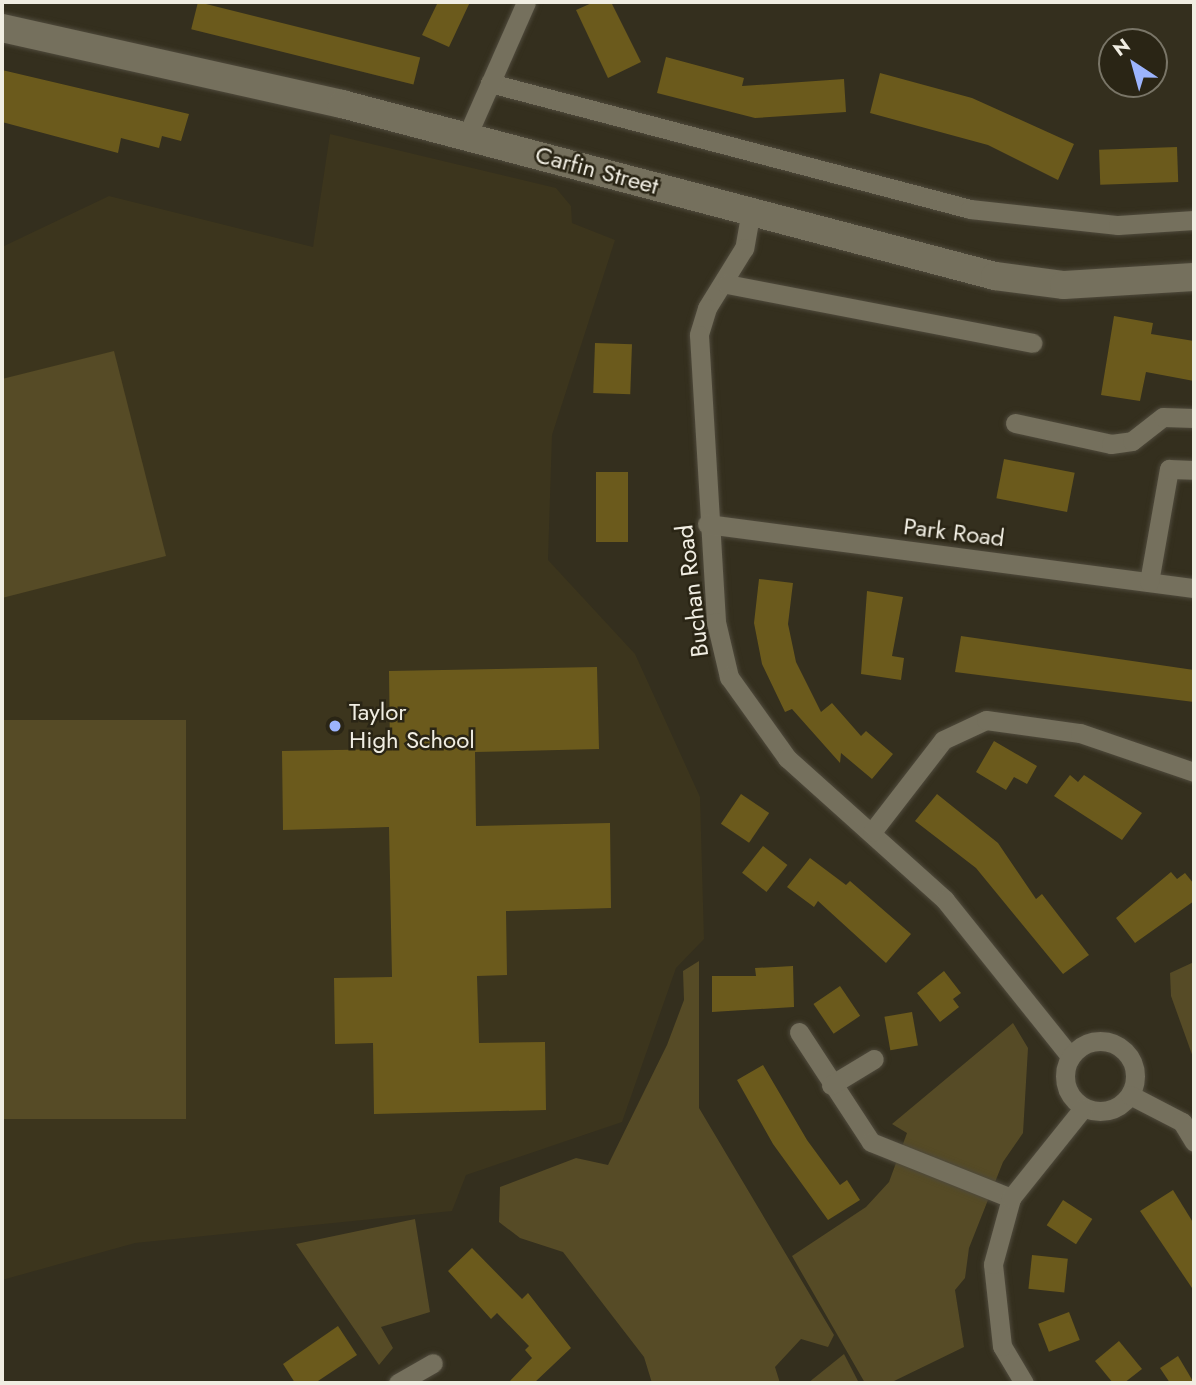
<!DOCTYPE html>
<style>
body{margin:0}
#map{position:relative;width:1196px;height:1385px;overflow:hidden;background:#342f1e;font-family:Jost,sans-serif}
div>[style]{position:absolute}
.built>*{inset:0;background:#3c351d}
.green>*{inset:0;background:#564b26;transform-origin:0 0}
.building>*{inset:0;background:#6b5a1c;transform-origin:0 0}
.roads{filter:drop-shadow(0 0 2px #4f4a3c) drop-shadow(0 0 2px #4f4a3c)}
.minor>*{height:19px;margin:-9.5px;padding:0 9.5px;transform-origin:9.5px;border-radius:9.5px;background:#75705d}
.minor>.ring{margin:-9.5px;padding:0;box-sizing:content-box;background:none;border:19px solid #75705d;border-radius:50%}
.secondary>*{height:28px;margin:-14px;padding:0 14px;transform-origin:14px;border-radius:14px;background:#75705d}
.dots>*{width:19px;height:19px;translate:-50% -50%;box-sizing:border-box;border:4px solid #2a2515;border-radius:50%}
span{translate:-50% -50%;white-space:nowrap;text-align:center;line-height:1.15;-webkit-text-stroke:5px #2a2515;paint-order:stroke}
.street-label{font-size:24px;color:#f0ede2}
.poi-label{font-size:24px;color:#f0ede2}
.left{translate:0 -50%;text-align:left}
.frame{position:absolute;inset:0;border:4px solid #f0ede2;pointer-events:none}
.north{position:absolute;left:1098px;top:28px;width:70px;height:70px;box-sizing:border-box;background:#2a2515;border:2px solid #797567;border-radius:50%;rotate:324deg;font-size:19px;font-weight:700;line-height:28px;text-align:center;color:#f0ede2}
.north::after{content:'';display:block;margin:auto;width:24px;height:32px;background:#9cb4fd;clip-path:polygon(50% 0,100% 100%,50% 72%,0 100%)}
</style>
<div id="map">
<div class="built">
<div style="clip-path:polygon(330px 134px,556px 188px,571px 206px,572px 223px,615px 240px,552px 435px,548px 560px,635px 654px,700px 797px,704px 939px,676px 968px,622px 1122px,466px 1175px,452px 1211px,135px 1243px,2px 1280px,2px 247px,109px 196px,313px 247px)"></div>
</div>
<div class="green">
<div style="clip-path:polygon(114px 351px,166px 556px,2px 598px,2px 379px)"></div>
<div style="left:186px;top:720px;width:399px;height:184px;rotate:90deg"></div>
<div style="clip-path:polygon(699px 961px,699px 1108px,834px 1335px,828px 1347px,801px 1339px,775px 1367px,780px 1383px,652px 1383px,644px 1357px,563px 1252px,520px 1238px,499px 1222px,500px 1187px,576px 1158px,608px 1165px,667px 1045px,684px 1000px,683px 971px)"></div>
<div style="clip-path:polygon(1194px 962px,1194px 1060px,1171px 996px,1170px 973px)"></div>
<div style="clip-path:polygon(1013px 1023px,1028px 1048px,1023px 1133px,1003px 1162px,969px 1248px,965px 1278px,955px 1290px,964px 1347px,890px 1383px,865px 1383px,792px 1256px,866px 1207px,889px 1182px,907px 1133px,892px 1124px)"></div>
<div style="clip-path:polygon(415px 1219px,430px 1312px,381px 1327px,393px 1348px,379px 1365px,296px 1244px)"></div>
<div style="clip-path:polygon(844px 1354px,859px 1383px,808px 1383px)"></div>
</div>
<div class="building">
<div style="left:198px;top:2px;width:229px;height:28px;rotate:14deg"></div>
<div style="clip-path:polygon(438px 2px,470px 2px,449px 47px,422px 35px)"></div>
<div style="clip-path:polygon(594px 2px,611px 2px,641px 62px,608px 78px,576px 10px)"></div>
<div style="clip-path:polygon(666px 57px,744px 78px,742px 86px,844px 79px,846px 112px,755px 118px,657px 93px)"></div>
<div style="clip-path:polygon(2px 70px,189px 114px,181px 141px,162px 136px,159px 148px,121px 138px,118px 153px,2px 122px)"></div>
<div style="clip-path:polygon(880px 73px,972px 98px,1074px 144px,1058px 180px,988px 145px,870px 113px)"></div>
<div style="left:1177px;top:147px;width:35px;height:78px;rotate:88deg"></div>
<div style="clip-path:polygon(1114px 316px,1153px 323px,1151px 334px,1194px 341px,1194px 381px,1146px 372px,1140px 401px,1101px 395px)"></div>
<div style="left:595px;top:343px;width:37px;height:50px;rotate:2deg"></div>
<div style="left:1004px;top:459px;width:72px;height:40px;rotate:11deg"></div>
<div style="left:596px;top:472px;width:32px;height:70px"></div>
<div style="clip-path:polygon(759px 579px,793px 583px,788px 624px,796px 662px,821px 712px,832px 703px,861px 736px,866px 731px,893px 754px,872px 779px,841px 753px,840px 763px,792px 709px,785px 712px,762px 664px,754px 623px)"></div>
<div style="clip-path:polygon(867px 591px,903px 597px,892px 656px,904px 658px,901px 680px,861px 674px)"></div>
<div style="clip-path:polygon(961px 636px,1194px 670px,1194px 702px,955px 672px)"></div>
<div style="clip-path:polygon(597px 667px,599px 749px,475px 752px,476px 826px,610px 823px,611px 908px,506px 911px,507px 975px,477px 976px,479px 1043px,545px 1042px,546px 1110px,374px 1114px,373px 1043px,335px 1044px,334px 978px,392px 977px,389px 827px,283px 830px,282px 751px,390px 749px,389px 671px)"></div>
<div style="clip-path:polygon(994px 741px,1037px 766px,1027px 784px,1014px 777px,1006px 790px,976px 772px)"></div>
<div style="clip-path:polygon(1070px 775px,1078px 782px,1084px 775px,1142px 813px,1122px 840px,1054px 796px)"></div>
<div style="left:741px;top:794px;width:34px;height:36px;rotate:34deg"></div>
<div style="clip-path:polygon(937px 794px,998px 843px,1036px 899px,1042px 894px,1089px 955px,1063px 974px,976px 868px,915px 821px)"></div>
<div style="left:763px;top:846px;width:31px;height:34px;rotate:38deg"></div>
<div style="clip-path:polygon(810px 858px,846px 885px,850px 881px,911px 934px,886px 963px,818px 901px,814px 907px,787px 887px)"></div>
<div style="clip-path:polygon(1171px 872px,1177px 879px,1185px 873px,1194px 884px,1194px 901px,1135px 943px,1116px 918px)"></div>
<div style="clip-path:polygon(793px 966px,794px 1007px,712px 1012px,712px 976px,756px 976px,755px 968px)"></div>
<div style="clip-path:polygon(944px 971px,961px 993px,953px 999px,959px 1007px,940px 1022px,917px 993px)"></div>
<div style="left:840px;top:986px;width:36px;height:32px;rotate:56deg"></div>
<div style="left:912px;top:1012px;width:34px;height:28px;rotate:80deg"></div>
<div style="clip-path:polygon(763px 1065px,807px 1140px,840px 1185px,847px 1180px,860px 1200px,828px 1220px,773px 1144px,737px 1080px)"></div>
<div style="clip-path:polygon(1173px 1190px,1194px 1224px,1194px 1291px,1140px 1211px)"></div>
<div style="left:1063px;top:1200px;width:35px;height:30px;rotate:33deg"></div>
<div style="clip-path:polygon(472px 1248px,522px 1299px,528px 1293px,571px 1348px,534px 1383px,508px 1383px,532px 1358px,525px 1350px,529px 1346px,497px 1313px,491px 1319px,448px 1271px)"></div>
<div style="left:1032px;top:1255px;width:36px;height:34px;rotate:6deg"></div>
<div style="left:1069px;top:1312px;width:30px;height:33px;rotate:69deg"></div>
<div style="clip-path:polygon(338px 1326px,357px 1355px,315px 1383px,295px 1383px,283px 1364px)"></div>
<div style="clip-path:polygon(1119px 1341px,1142px 1369px,1124px 1383px,1113px 1383px,1095px 1361px)"></div>
<div style="clip-path:polygon(1178px 1356px,1194px 1383px,1170px 1383px,1160px 1368px)"></div>
</div>
<div class="roads">
<div class="minor">
<div style="left:490px;top:83px;width:496px;rotate:14.7deg"></div>
<div style="left:970px;top:209px;width:149px;rotate:6.2deg"></div>
<div style="left:1118px;top:225px;width:76px;rotate:-3.8deg"></div>
<div style="left:467px;top:136px;width:146px;rotate:-66.2deg"></div>
<div style="left:751px;top:210px;width:39px;rotate:100deg"></div>
<div style="left:744px;top:248px;width:70px;rotate:121.7deg"></div>
<div style="left:707px;top:308px;width:28px;rotate:107deg"></div>
<div style="left:699px;top:335px;width:288px;rotate:86.6deg"></div>
<div style="left:716px;top:622px;width:57px;rotate:76.7deg"></div>
<div style="left:729px;top:677px;width:100px;rotate:54.4deg"></div>
<div style="left:787px;top:758px;width:212px;rotate:41.9deg"></div>
<div style="left:945px;top:900px;width:200px;rotate:51.3deg"></div>
<div style="left:727px;top:284px;width:311px;rotate:10.9deg"></div>
<div style="left:1015px;top:423px;width:98px;rotate:12.3deg"></div>
<div style="left:1111px;top:444px;width:21px;rotate:-8deg"></div>
<div style="left:1132px;top:441px;width:39px;rotate:-38deg"></div>
<div style="left:1163px;top:417px;width:31px;rotate:2deg"></div>
<div style="left:707px;top:524px;width:491px;rotate:7.5deg"></div>
<div style="left:1149px;top:582px;width:115px;rotate:-80deg"></div>
<div style="left:1169px;top:469px;width:25px;rotate:2deg"></div>
<div style="left:872px;top:832px;width:116px;rotate:-52.3deg"></div>
<div style="left:943px;top:740px;width:47px;rotate:-24.9deg"></div>
<div style="left:986px;top:720px;width:95px;rotate:7.9deg"></div>
<div style="left:1080px;top:733px;width:120px;rotate:18.9deg"></div>
<div style="left:799px;top:1032px;width:131px;rotate:56.8deg"></div>
<div style="left:871px;top:1142px;width:151px;rotate:21.8deg"></div>
<div class="ring" style="left:1065px;top:1041px;width:51px;height:51px"></div>
<div style="left:831px;top:1085px;width:50px;rotate:-31.2deg"></div>
<div style="left:1130px;top:1095px;width:59px;rotate:27.4deg"></div>
<div style="left:1182px;top:1122px;width:23px;rotate:59deg"></div>
<div style="left:398px;top:1383px;width:40px;rotate:-29.7deg"></div>
<div style="left:1024px;top:1383px;width:43px;rotate:-120.7deg"></div>
<div style="left:1002px;top:1346px;width:82px;rotate:-96.3deg"></div>
<div style="left:993px;top:1264px;width:68px;rotate:-74.7deg"></div>
<div style="left:1011px;top:1198px;width:115px;rotate:-51.3deg"></div>
</div>
<div class="secondary">
<div style="left:2px;top:28px;width:348px;rotate:12.6deg"></div>
<div style="left:342px;top:104px;width:675px;rotate:14.76deg"></div>
<div style="left:995px;top:276px;width:70px;rotate:7.4deg"></div>
<div style="left:1064px;top:285px;width:130px;rotate:-3.5deg"></div>
</div>
</div>
<div class="dots">
<div style="left:335px;top:726px;background:#9cb4fd"></div>
</div>
<div class="street-label">
<span style="left:597px;top:170px;rotate:15deg">Carfin Street</span>
<span style="left:954px;top:532px;rotate:7deg">Park Road</span>
<span style="left:692px;top:591px;rotate:-97deg">Buchan Road</span>
</div>
<div class="poi-label">
<span class="left" style="left:349px;top:726px">Taylor<br>High School</span>
</div>
<div class="frame"></div>
<div class="north">N</div>
</div>
